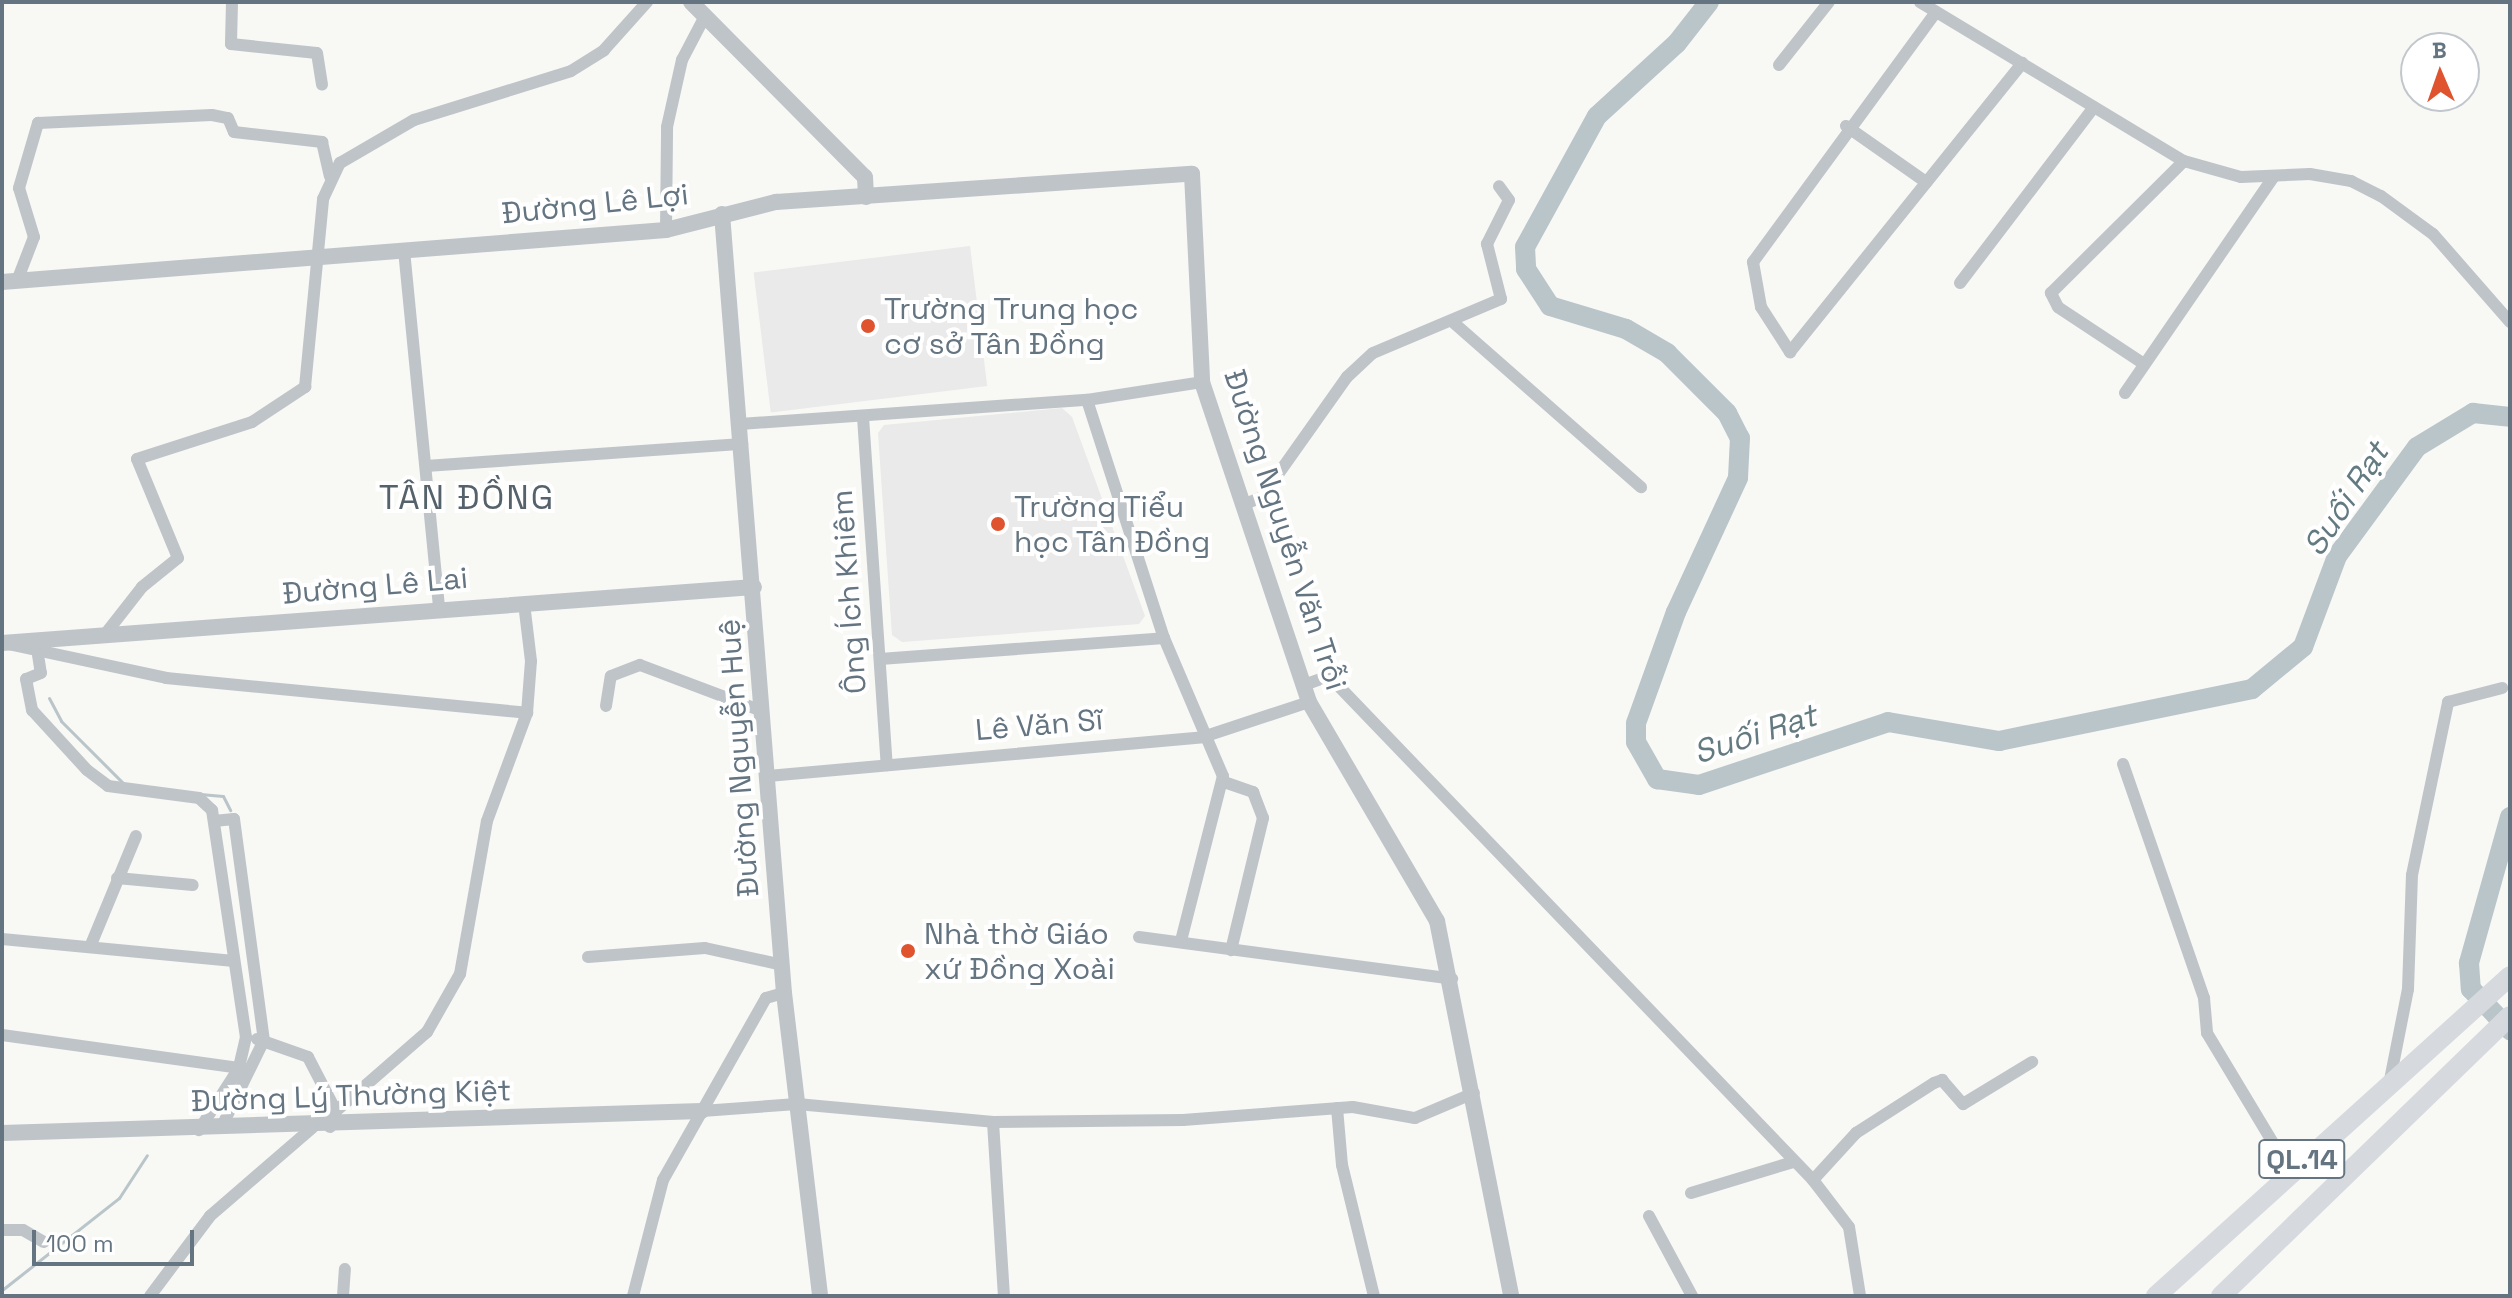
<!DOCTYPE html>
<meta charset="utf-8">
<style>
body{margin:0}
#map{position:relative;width:2512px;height:1298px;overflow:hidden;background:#f8f8f5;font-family:"Space Grotesk",sans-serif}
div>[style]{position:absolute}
.built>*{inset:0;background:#e9eae9;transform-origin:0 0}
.stream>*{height:3px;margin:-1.5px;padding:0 1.5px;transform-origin:1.5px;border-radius:1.5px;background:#b9c5c9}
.river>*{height:20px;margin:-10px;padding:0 10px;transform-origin:10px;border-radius:10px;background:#b9c5c9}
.minor>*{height:12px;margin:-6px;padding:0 6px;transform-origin:6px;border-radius:6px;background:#bfc4c8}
.tertiary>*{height:16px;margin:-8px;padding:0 8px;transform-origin:8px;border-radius:8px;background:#bfc4c8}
.trunk>*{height:20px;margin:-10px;padding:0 10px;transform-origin:10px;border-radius:10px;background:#d6dade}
.dots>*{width:22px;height:22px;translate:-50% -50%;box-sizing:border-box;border:4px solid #fff;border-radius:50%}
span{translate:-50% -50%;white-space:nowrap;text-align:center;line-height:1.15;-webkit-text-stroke:8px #fff;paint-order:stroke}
.shield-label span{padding:2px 6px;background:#fff;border:2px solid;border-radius:6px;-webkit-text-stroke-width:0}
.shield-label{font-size:28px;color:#647480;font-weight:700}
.street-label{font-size:30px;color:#647480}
.poi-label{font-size:30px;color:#647480}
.left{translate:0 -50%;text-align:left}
.water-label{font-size:32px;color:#637a81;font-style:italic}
.quarter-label{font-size:34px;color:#56626b;letter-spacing:2px}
.frame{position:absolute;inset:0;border:4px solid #647480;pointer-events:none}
.north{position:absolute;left:2400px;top:32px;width:80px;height:80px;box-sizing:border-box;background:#fff;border:2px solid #c1c7cc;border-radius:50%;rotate:358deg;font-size:22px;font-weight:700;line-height:32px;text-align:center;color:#647480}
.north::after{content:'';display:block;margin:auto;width:28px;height:36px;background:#df532e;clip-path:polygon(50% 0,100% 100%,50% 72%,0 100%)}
.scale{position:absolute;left:32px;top:1230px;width:162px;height:36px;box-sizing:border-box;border:4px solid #647480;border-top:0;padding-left:10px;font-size:24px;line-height:28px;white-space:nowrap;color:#647480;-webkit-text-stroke:6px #fff;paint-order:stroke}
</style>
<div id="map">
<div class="built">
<div style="left:970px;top:246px;width:141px;height:218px;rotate:83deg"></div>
<div style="clip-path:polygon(1062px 408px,1072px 417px,1145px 616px,1139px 624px,902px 642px,892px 635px,878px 433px,884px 425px)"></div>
</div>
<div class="stream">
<div style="left:49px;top:698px;width:26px;rotate:62deg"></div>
<div style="left:61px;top:721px;width:91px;rotate:45deg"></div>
<div style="left:200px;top:794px;width:23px;rotate:5deg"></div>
<div style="left:223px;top:796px;width:16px;rotate:63deg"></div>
<div style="left:2px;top:1290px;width:149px;rotate:-38.2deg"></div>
<div style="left:119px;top:1198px;width:51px;rotate:-56.9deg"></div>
</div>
<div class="river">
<div style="left:1709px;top:2px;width:52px;rotate:128deg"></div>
<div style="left:1677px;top:43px;width:108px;rotate:137.6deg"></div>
<div style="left:1597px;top:116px;width:149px;rotate:118.8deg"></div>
<div style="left:1525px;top:247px;width:22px;rotate:87deg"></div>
<div style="left:1526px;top:269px;width:44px;rotate:57deg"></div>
<div style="left:1550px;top:306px;width:79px;rotate:16.8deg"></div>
<div style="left:1626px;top:329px;width:48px;rotate:30.3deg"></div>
<div style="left:1667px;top:353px;width:85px;rotate:45deg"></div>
<div style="left:1727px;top:413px;width:28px;rotate:63deg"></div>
<div style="left:1740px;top:438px;width:40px;rotate:92.9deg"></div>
<div style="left:1738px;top:478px;width:148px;rotate:114.8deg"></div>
<div style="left:1676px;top:612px;width:118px;rotate:109.8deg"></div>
<div style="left:1636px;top:723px;width:19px;rotate:90deg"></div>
<div style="left:1636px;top:742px;width:43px;rotate:60.4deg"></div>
<div style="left:1657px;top:779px;width:42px;rotate:8.1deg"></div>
<div style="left:1699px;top:785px;width:199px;rotate:-18.4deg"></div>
<div style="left:1888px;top:722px;width:113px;rotate:9.7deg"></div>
<div style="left:1999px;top:741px;width:258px;rotate:-11.6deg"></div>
<div style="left:2252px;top:689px;width:66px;rotate:-39.5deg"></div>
<div style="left:2303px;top:647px;width:97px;rotate:-69.5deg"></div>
<div style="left:2337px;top:556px;width:135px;rotate:-53.7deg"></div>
<div style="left:2417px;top:447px;width:66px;rotate:-31.3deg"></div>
<div style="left:2473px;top:413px;width:37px;rotate:6deg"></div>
<div style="left:2510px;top:817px;width:152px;rotate:105.7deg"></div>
<div style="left:2469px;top:963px;width:26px;rotate:86deg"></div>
<div style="left:2471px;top:989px;width:57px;rotate:46.4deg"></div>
</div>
<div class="minor">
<div style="left:232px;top:2px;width:42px;rotate:91.4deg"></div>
<div style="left:231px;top:44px;width:86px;rotate:6deg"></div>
<div style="left:317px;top:53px;width:32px;rotate:81deg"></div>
<div style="left:1920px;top:2px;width:308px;rotate:31.1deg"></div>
<div style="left:2184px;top:161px;width:59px;rotate:15.7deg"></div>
<div style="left:2241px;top:177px;width:69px;rotate:-2.5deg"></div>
<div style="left:2310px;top:174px;width:42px;rotate:9.7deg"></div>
<div style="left:2351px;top:181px;width:34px;rotate:27deg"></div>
<div style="left:2381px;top:196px;width:64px;rotate:36.2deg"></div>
<div style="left:2433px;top:234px;width:117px;rotate:48.8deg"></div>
<div style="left:1936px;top:12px;width:310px;rotate:126.2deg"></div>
<div style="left:1753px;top:262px;width:46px;rotate:79.9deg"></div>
<div style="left:1761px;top:307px;width:54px;rotate:57.2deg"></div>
<div style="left:1790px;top:352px;width:371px;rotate:-51.2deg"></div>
<div style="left:1779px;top:65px;width:80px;rotate:-51.6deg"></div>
<div style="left:1846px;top:126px;width:98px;rotate:35deg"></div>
<div style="left:666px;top:230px;width:103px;rotate:-89.4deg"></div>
<div style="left:667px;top:127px;width:69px;rotate:-77.4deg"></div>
<div style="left:682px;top:60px;width:50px;rotate:-62.4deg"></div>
<div style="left:404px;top:250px;width:360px;rotate:84.4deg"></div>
<div style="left:17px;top:281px;width:47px;rotate:-68.9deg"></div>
<div style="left:34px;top:237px;width:51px;rotate:-107deg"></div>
<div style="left:19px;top:188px;width:68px;rotate:-73.7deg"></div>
<div style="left:38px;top:123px;width:174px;rotate:-2.6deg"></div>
<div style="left:212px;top:115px;width:16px;rotate:11deg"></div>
<div style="left:228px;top:118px;width:15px;rotate:67deg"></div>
<div style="left:234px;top:132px;width:89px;rotate:6.5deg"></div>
<div style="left:322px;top:142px;width:35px;rotate:77deg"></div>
<div style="left:1960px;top:283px;width:221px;rotate:-52.7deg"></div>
<div style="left:1454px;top:323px;width:249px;rotate:41.3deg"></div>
<div style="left:2144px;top:364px;width:103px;rotate:-146.5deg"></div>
<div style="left:2058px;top:307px;width:16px;rotate:-117deg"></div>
<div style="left:2051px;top:293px;width:187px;rotate:-44.8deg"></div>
<div style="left:2125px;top:393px;width:263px;rotate:-55.5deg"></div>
<div style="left:1087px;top:400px;width:250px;rotate:72.1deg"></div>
<div style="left:1164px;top:638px;width:150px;rotate:66.9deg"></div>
<div style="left:1223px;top:776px;width:170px;rotate:104.3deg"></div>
<div style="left:863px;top:417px;width:349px;rotate:86.1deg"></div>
<div style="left:740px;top:424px;width:348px;rotate:-4deg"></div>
<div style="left:1087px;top:400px;width:116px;rotate:-8.9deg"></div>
<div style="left:426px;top:466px;width:317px;rotate:-4deg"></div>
<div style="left:1245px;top:504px;width:18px;rotate:-22deg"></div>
<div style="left:1262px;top:497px;width:147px;rotate:-54.7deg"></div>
<div style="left:1347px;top:377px;width:35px;rotate:-43deg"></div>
<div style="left:1373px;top:353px;width:139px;rotate:-22.9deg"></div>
<div style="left:1501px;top:299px;width:57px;rotate:-104.3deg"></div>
<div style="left:1487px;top:244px;width:49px;rotate:-63.4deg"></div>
<div style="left:1509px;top:200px;width:17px;rotate:-126deg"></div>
<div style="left:103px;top:637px;width:63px;rotate:-52deg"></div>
<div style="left:142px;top:587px;width:46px;rotate:-38.9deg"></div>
<div style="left:178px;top:558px;width:107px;rotate:-112.5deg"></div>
<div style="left:137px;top:459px;width:121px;rotate:-17.8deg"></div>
<div style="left:252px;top:422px;width:64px;rotate:-33.4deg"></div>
<div style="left:305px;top:387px;width:189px;rotate:-84.5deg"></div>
<div style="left:323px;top:199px;width:40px;rotate:-65deg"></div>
<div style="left:340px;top:163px;width:86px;rotate:-30.2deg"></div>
<div style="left:414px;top:120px;width:164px;rotate:-17.3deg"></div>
<div style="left:571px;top:71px;width:39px;rotate:-32deg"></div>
<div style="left:604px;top:50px;width:64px;rotate:-48.1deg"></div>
<div style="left:8px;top:644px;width:162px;rotate:12.1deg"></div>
<div style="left:166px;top:678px;width:363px;rotate:5.5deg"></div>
<div style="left:38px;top:655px;width:18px;rotate:81deg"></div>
<div style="left:41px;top:673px;width:16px;rotate:158deg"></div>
<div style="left:26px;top:679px;width:32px;rotate:79deg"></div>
<div style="left:32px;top:710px;width:81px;rotate:47.5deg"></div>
<div style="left:87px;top:770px;width:26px;rotate:37deg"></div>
<div style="left:108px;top:786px;width:92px;rotate:7.5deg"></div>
<div style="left:199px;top:798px;width:18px;rotate:43deg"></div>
<div style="left:212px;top:810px;width:230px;rotate:81.5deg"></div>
<div style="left:246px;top:1037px;width:32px;rotate:103deg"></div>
<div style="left:239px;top:1068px;width:74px;rotate:122.8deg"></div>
<div style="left:880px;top:659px;width:285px;rotate:-4.2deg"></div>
<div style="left:1304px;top:685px;width:27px;rotate:-20deg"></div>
<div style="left:1329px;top:676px;width:699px;rotate:46.16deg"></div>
<div style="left:1813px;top:1180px;width:59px;rotate:52.5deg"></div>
<div style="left:1849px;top:1227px;width:70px;rotate:80.9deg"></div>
<div style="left:606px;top:706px;width:30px;rotate:-81deg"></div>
<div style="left:611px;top:676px;width:31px;rotate:-21deg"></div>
<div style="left:640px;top:665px;width:130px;rotate:20.7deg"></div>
<div style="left:2123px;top:764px;width:248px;rotate:70.9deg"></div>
<div style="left:2204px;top:998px;width:35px;rotate:85deg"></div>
<div style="left:2207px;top:1033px;width:161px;rotate:59deg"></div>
<div style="left:768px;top:776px;width:437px;rotate:-5.1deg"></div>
<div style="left:1203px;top:737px;width:112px;rotate:-18.3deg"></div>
<div style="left:1224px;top:782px;width:31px;rotate:19deg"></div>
<div style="left:1253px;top:792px;width:28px;rotate:69deg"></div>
<div style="left:1263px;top:818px;width:136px;rotate:103.6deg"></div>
<div style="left:214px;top:821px;width:20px;rotate:-6deg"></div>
<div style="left:234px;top:819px;width:223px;rotate:82.3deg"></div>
<div style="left:264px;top:1040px;width:98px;rotate:116deg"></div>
<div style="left:117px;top:878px;width:76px;rotate:5.3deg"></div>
<div style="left:1139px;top:937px;width:316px;rotate:7.6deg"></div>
<div style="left:2px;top:939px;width:233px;rotate:5.4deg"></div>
<div style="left:90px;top:947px;width:120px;rotate:-67.5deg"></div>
<div style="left:588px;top:957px;width:117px;rotate:-4.4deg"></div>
<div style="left:705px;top:948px;width:80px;rotate:12.3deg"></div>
<div style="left:2px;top:1035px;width:239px;rotate:7.9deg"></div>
<div style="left:257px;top:1039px;width:54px;rotate:19.4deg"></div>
<div style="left:308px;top:1057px;width:61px;rotate:62.6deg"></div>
<div style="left:2390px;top:1080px;width:93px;rotate:-78.8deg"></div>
<div style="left:2408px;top:989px;width:114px;rotate:-88deg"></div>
<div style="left:2412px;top:875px;width:177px;rotate:-78.2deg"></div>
<div style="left:2448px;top:702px;width:56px;rotate:-14.5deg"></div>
<div style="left:1337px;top:1108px;width:57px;rotate:85deg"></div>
<div style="left:1342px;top:1165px;width:135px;rotate:76.3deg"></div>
<div style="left:702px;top:1111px;width:95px;rotate:-4.2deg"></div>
<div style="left:797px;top:1104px;width:197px;rotate:5.2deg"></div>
<div style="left:993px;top:1122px;width:190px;rotate:-0.6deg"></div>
<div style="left:1183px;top:1120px;width:170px;rotate:-4.4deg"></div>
<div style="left:1353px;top:1107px;width:63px;rotate:10.1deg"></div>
<div style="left:1415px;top:1118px;width:64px;rotate:-23deg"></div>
<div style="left:993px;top:1122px;width:174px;rotate:86.4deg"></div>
<div style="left:330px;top:1127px;width:17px;rotate:-69deg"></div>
<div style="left:336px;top:1111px;width:121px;rotate:-41deg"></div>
<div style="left:427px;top:1032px;width:67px;rotate:-60.4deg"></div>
<div style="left:460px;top:974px;width:155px;rotate:-80deg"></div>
<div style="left:487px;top:821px;width:115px;rotate:-69.7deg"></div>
<div style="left:527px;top:713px;width:52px;rotate:-85.6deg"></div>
<div style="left:531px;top:661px;width:58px;rotate:-96.9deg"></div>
<div style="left:1813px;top:1180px;width:64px;rotate:-47.5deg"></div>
<div style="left:1856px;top:1133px;width:93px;rotate:-32.7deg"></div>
<div style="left:1934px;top:1083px;width:9px;rotate:-21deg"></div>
<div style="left:1942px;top:1080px;width:32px;rotate:49deg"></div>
<div style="left:1963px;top:1104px;width:81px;rotate:-31.3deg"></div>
<div style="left:1691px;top:1193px;width:107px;rotate:-16.9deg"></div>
<div style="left:1649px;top:1216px;width:91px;rotate:61.7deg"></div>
<div style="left:2px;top:1230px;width:21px"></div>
<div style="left:23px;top:1230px;width:24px;rotate:30deg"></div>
<div style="left:150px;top:1296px;width:100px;rotate:-53.1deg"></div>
<div style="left:210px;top:1216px;width:136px;rotate:-40.8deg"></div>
<div style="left:343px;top:1296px;width:27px;rotate:-86deg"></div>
<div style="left:633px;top:1296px;width:120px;rotate:-75.5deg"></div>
<div style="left:663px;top:1180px;width:209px;rotate:-60.5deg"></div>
<div style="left:766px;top:998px;width:19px;rotate:-16deg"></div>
</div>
<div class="tertiary">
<div style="left:691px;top:2px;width:247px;rotate:45.2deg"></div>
<div style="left:865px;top:177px;width:20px;rotate:87deg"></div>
<div style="left:722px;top:214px;width:781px;rotate:85.45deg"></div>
<div style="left:784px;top:993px;width:305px;rotate:83.2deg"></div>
<div style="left:2px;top:282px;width:666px;rotate:-4.48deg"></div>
<div style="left:666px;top:230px;width:114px;rotate:-14.3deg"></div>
<div style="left:776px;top:202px;width:417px;rotate:-3.9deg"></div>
<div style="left:1192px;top:174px;width:208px;rotate:87.2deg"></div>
<div style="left:1202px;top:382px;width:337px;rotate:71.5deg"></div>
<div style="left:1309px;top:702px;width:254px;rotate:59.7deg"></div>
<div style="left:1437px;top:921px;width:382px;rotate:78.8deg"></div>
<div style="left:2px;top:643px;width:754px;rotate:-4.26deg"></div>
<div style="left:2px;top:1133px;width:700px;rotate:-1.8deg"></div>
</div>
<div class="trunk">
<div style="left:2156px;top:1296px;width:477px;rotate:-42.1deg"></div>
<div style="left:2221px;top:1296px;width:402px;rotate:-44.1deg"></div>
</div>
<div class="dots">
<div style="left:868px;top:326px;background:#df532e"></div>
<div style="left:998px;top:524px;background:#df532e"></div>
<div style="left:908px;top:951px;background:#df532e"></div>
</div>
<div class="shield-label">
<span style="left:2302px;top:1159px">QL.14</span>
</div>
<div class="street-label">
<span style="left:595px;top:204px;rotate:-6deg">Đường Lê Lợi</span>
<span style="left:1285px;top:530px;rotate:72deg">Đường Nguyễn Văn Trỗi</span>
<span style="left:375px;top:586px;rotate:-5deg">Đường Lê Lai</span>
<span style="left:849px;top:592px;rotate:-94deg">Ông Ích Khiêm</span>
<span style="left:1039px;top:725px;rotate:-5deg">Lê Văn Sĩ</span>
<span style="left:739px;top:758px;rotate:-94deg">Đường Nguyễn Huệ</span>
<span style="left:351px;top:1096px;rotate:-2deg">Đường Lý Thường Kiệt</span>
</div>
<div class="poi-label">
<span class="left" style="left:884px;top:326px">Trường Trung học<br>cơ sở Tân Đồng</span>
<span class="left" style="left:1014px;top:524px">Trường Tiểu<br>học Tân Đồng</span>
<span class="left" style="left:924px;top:951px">Nhà thờ Giáo<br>xứ Đồng Xoài</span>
</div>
<div class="water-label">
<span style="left:2346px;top:499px;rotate:-57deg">Suối Rạt</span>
<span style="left:1755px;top:734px;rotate:-18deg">Suối Rạt</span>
</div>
<div class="quarter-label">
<span style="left:467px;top:498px">TÂN ĐỒNG</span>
</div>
<div class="frame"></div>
<div class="north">B</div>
<div class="scale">100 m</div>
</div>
